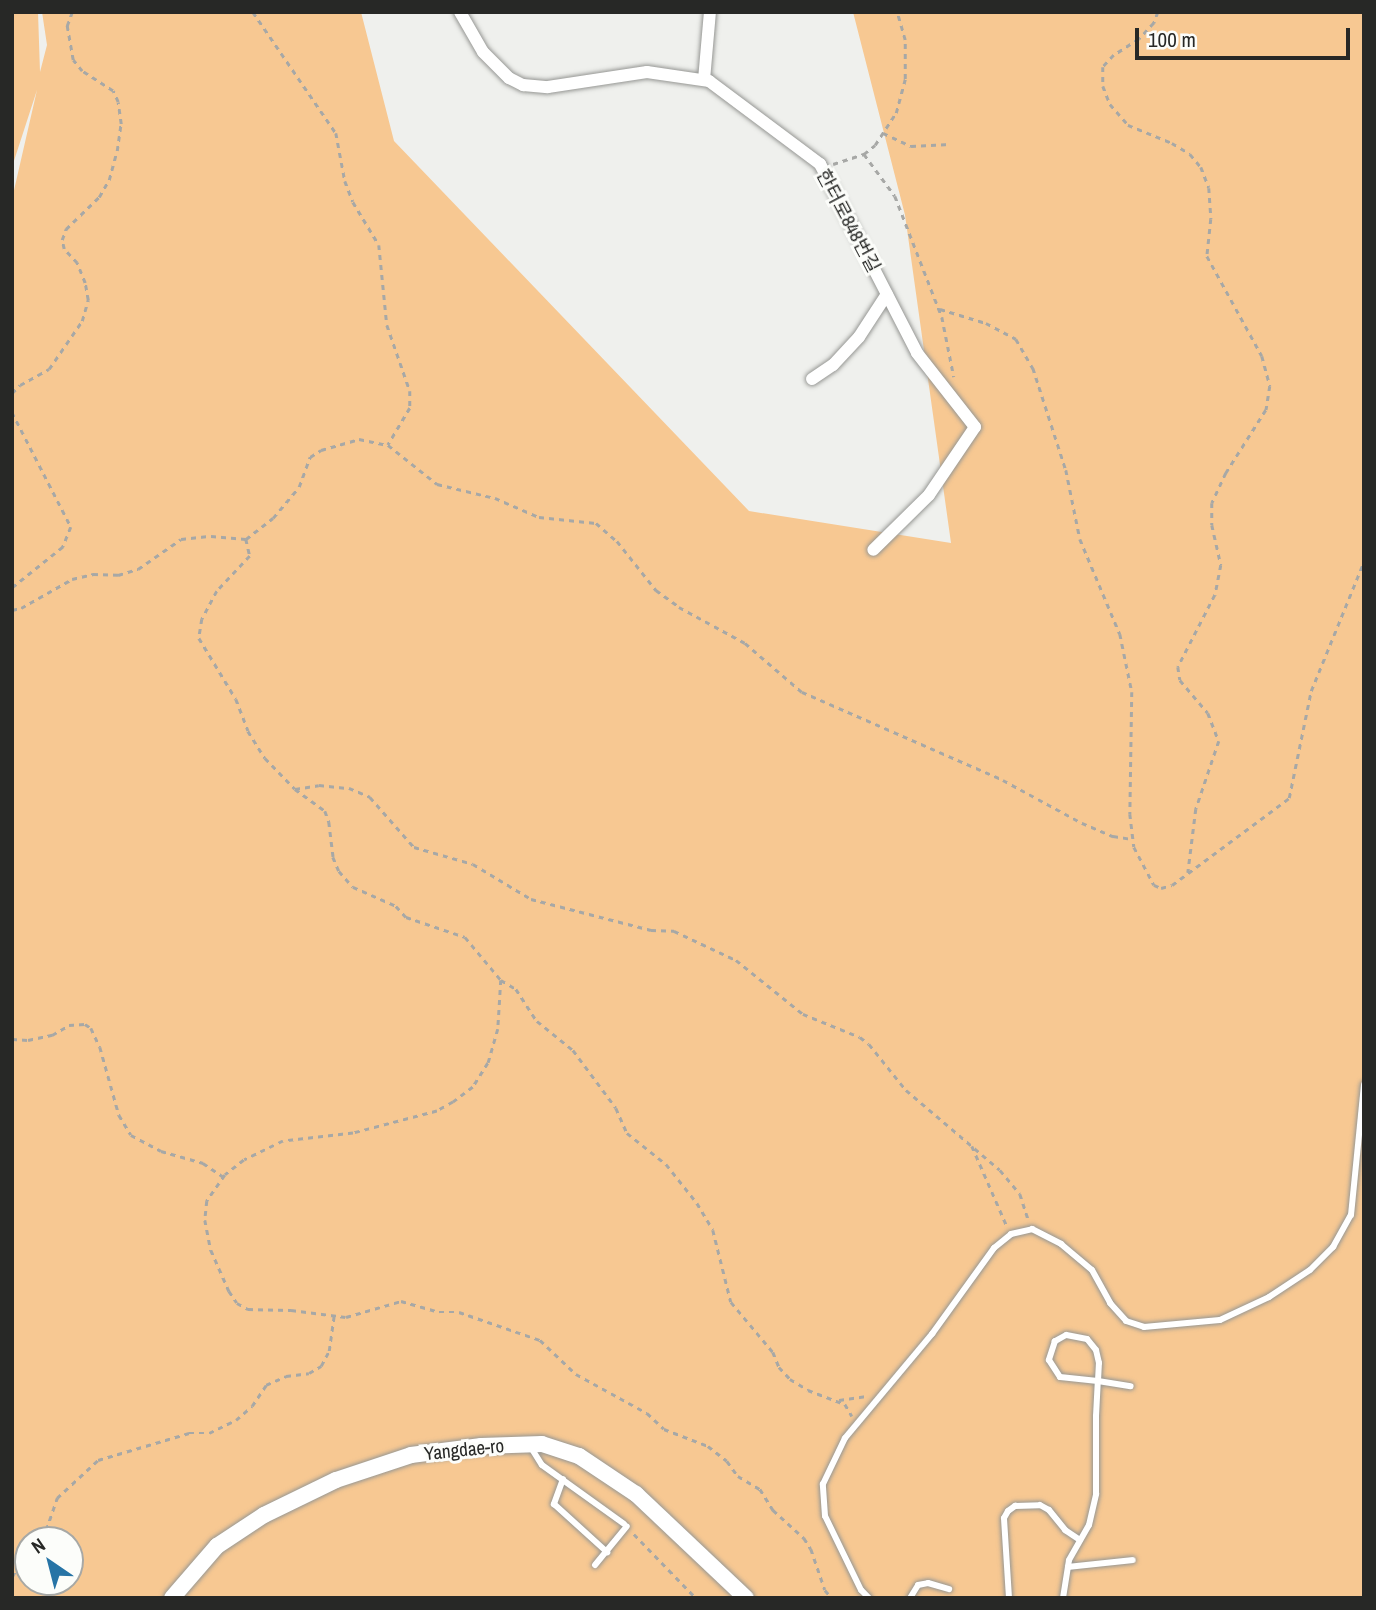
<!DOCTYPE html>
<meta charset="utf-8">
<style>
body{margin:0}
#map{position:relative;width:1376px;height:1610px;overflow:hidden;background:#eff0ed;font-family:"Archivo Narrow","Noto Sans KR",sans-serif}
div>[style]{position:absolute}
.green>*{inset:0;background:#f7c892}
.path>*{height:2.5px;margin-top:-1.25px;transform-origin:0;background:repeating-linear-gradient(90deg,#a7a8a6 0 5px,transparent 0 10px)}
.roads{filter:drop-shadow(0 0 2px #969794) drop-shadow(0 0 2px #969794)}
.lane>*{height:6px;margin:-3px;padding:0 3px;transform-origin:3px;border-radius:3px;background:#fff}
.street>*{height:12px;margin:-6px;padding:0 6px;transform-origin:6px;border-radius:6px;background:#fff}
.secondary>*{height:16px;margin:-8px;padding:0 8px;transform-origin:8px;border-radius:8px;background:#fff}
span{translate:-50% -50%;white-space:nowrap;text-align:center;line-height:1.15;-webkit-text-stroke:6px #fcfdfa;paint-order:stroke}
.street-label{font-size:19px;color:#272826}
.frame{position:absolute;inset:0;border:14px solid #272826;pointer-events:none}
.north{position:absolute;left:14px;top:1526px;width:70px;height:70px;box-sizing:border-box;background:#fcfdfa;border:2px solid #a7a8a5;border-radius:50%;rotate:325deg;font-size:19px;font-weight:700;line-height:28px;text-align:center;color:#272826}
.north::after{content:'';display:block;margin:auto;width:24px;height:32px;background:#2774a6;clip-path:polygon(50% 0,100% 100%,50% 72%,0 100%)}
.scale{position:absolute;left:1135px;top:28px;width:215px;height:32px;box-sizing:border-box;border:4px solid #272826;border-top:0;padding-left:9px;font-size:21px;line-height:24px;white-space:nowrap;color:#272826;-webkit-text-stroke:5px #fcfdfa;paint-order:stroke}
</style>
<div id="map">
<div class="green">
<div style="clip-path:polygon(evenodd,12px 12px,38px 12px,40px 72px,47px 45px,42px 12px,361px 12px,394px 141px,749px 511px,951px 543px,905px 215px,853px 12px,1364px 12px,1364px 1598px,12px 1598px,12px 199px,37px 90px,12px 167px,12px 12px,28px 1540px,70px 1540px,70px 1582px,28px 1582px,28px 1540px)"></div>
</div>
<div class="path">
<div style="left:253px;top:12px;width:147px;rotate:55.6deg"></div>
<div style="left:336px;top:133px;width:49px;rotate:79.4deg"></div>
<div style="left:345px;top:181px;width:22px;rotate:69deg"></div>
<div style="left:353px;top:202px;width:50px;rotate:58.8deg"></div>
<div style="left:379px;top:245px;width:80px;rotate:84.3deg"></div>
<div style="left:387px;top:325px;width:70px;rotate:70.8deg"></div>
<div style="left:410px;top:391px;width:17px;rotate:90deg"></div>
<div style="left:410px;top:408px;width:43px;rotate:120.7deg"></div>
<div style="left:1158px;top:12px;width:12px;rotate:110deg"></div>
<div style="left:1154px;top:23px;width:22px;rotate:133deg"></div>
<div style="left:1139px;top:39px;width:30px;rotate:147deg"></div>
<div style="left:1114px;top:55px;width:16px;rotate:133deg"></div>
<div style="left:1103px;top:67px;width:19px;rotate:90deg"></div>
<div style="left:1103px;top:86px;width:19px;rotate:69deg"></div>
<div style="left:1110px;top:104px;width:28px;rotate:49deg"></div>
<div style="left:1128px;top:125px;width:48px;rotate:22.2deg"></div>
<div style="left:1172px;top:143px;width:21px;rotate:31deg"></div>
<div style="left:1190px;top:154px;width:17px;rotate:50deg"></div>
<div style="left:1201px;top:167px;width:22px;rotate:69deg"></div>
<div style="left:1209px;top:188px;width:31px;rotate:86deg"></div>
<div style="left:1211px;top:219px;width:37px;rotate:96deg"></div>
<div style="left:1207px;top:256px;width:114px;rotate:61.2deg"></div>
<div style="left:1262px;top:356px;width:31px;rotate:75deg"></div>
<div style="left:1270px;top:386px;width:24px;rotate:99deg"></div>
<div style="left:1266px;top:410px;width:75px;rotate:122.4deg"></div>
<div style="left:1226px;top:473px;width:33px;rotate:115deg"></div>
<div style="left:1212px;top:503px;width:22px;rotate:90deg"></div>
<div style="left:1212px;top:525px;width:41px;rotate:77.3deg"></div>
<div style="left:1221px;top:565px;width:31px;rotate:101deg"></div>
<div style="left:1215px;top:595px;width:81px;rotate:117.2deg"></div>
<div style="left:1178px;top:667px;width:13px;rotate:81deg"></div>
<div style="left:1180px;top:680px;width:43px;rotate:49.7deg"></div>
<div style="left:1208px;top:713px;width:30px;rotate:69deg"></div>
<div style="left:1219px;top:741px;width:72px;rotate:108.7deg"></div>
<div style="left:1196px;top:809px;width:64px;rotate:97.1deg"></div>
<div style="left:883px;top:133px;width:31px;rotate:25deg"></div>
<div style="left:911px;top:146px;width:39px;rotate:-3deg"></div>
<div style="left:864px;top:154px;width:52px;rotate:53.6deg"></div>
<div style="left:895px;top:196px;width:130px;rotate:68.8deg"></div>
<div style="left:942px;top:317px;width:61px;rotate:78.7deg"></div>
<div style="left:833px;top:164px;width:33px;rotate:-18deg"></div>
<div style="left:864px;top:154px;width:14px;rotate:-39deg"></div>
<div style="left:875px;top:145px;width:38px;rotate:-57deg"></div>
<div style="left:896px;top:113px;width:35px;rotate:-75deg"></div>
<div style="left:905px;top:79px;width:39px;rotate:-90deg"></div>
<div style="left:905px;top:40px;width:29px;rotate:-106deg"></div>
<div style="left:940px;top:309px;width:48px;rotate:16.9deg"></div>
<div style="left:986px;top:323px;width:34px;rotate:28deg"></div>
<div style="left:1016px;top:339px;width:34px;rotate:60deg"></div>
<div style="left:1033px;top:368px;width:107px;rotate:72.1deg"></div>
<div style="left:1066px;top:470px;width:70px;rotate:78.5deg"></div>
<div style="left:1080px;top:539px;width:103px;rotate:67.2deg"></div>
<div style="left:1120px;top:634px;width:59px;rotate:78.3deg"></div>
<div style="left:1132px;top:692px;width:122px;rotate:90.9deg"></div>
<div style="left:1130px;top:814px;width:33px;rotate:83deg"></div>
<div style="left:1134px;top:847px;width:43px;rotate:62.2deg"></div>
<div style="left:1154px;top:885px;width:8px;rotate:23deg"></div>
<div style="left:1161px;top:888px;width:11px;rotate:-15deg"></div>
<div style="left:1172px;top:885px;width:146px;rotate:-36.6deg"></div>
<div style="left:1289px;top:798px;width:109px;rotate:-78.4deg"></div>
<div style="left:1311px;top:691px;width:140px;rotate:-67.8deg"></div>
<div style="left:12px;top:393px;width:11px;rotate:-45deg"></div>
<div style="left:20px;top:385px;width:33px;rotate:-29deg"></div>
<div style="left:49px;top:369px;width:58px;rotate:-55.5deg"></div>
<div style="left:82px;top:321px;width:22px;rotate:-74deg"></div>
<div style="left:88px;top:300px;width:17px;rotate:-100deg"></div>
<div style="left:85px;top:283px;width:22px;rotate:-112deg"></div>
<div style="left:77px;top:263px;width:19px;rotate:-133deg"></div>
<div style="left:64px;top:249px;width:9px;rotate:-103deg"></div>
<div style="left:62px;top:240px;width:12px;rotate:-70deg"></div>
<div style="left:66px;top:229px;width:46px;rotate:-44.1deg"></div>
<div style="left:99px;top:197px;width:20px;rotate:-60deg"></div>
<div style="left:109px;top:180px;width:30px;rotate:-75deg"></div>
<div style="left:117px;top:151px;width:27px;rotate:-82deg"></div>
<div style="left:121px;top:124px;width:22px;rotate:-98deg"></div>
<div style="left:118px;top:102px;width:12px;rotate:-114deg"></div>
<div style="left:113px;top:91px;width:37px;rotate:-147deg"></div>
<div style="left:82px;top:71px;width:14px;rotate:-129deg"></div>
<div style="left:73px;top:60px;width:35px;rotate:-100deg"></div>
<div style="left:67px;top:26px;width:15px;rotate:-70deg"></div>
<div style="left:12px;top:412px;width:129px;rotate:62.8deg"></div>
<div style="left:71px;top:527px;width:22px;rotate:112deg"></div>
<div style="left:63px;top:547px;width:65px;rotate:141.2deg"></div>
<div style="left:246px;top:539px;width:34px;rotate:-38deg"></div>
<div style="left:273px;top:518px;width:40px;rotate:-50deg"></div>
<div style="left:299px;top:487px;width:32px;rotate:-70deg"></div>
<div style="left:310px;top:457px;width:13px;rotate:-32deg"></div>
<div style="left:321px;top:450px;width:40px;rotate:-16deg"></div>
<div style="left:359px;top:439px;width:30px;rotate:12deg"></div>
<div style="left:388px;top:445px;width:63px;rotate:38.5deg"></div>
<div style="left:437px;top:484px;width:60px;rotate:13.6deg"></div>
<div style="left:495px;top:498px;width:48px;rotate:23.4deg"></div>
<div style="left:539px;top:517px;width:57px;rotate:6deg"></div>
<div style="left:596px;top:523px;width:28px;rotate:41deg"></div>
<div style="left:617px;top:541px;width:63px;rotate:51.5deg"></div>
<div style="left:656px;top:590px;width:29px;rotate:36deg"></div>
<div style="left:679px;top:607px;width:75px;rotate:28.6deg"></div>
<div style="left:745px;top:643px;width:75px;rotate:40.7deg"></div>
<div style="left:802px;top:692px;width:219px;rotate:23.6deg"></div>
<div style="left:1003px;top:780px;width:90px;rotate:28.6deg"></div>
<div style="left:1082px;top:823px;width:34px;rotate:23deg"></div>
<div style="left:1113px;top:836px;width:20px;rotate:9deg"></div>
<div style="left:12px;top:610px;width:9px;rotate:-13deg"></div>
<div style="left:21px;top:608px;width:59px;rotate:-29.6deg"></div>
<div style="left:72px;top:579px;width:22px;rotate:-13deg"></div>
<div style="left:93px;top:574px;width:25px;rotate:2deg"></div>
<div style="left:118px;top:575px;width:21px;rotate:-17deg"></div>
<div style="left:138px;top:569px;width:52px;rotate:-34.9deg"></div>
<div style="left:181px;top:539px;width:30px;rotate:-6deg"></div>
<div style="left:211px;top:536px;width:35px;rotate:5deg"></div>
<div style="left:246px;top:539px;width:17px;rotate:77deg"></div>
<div style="left:250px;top:556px;width:48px;rotate:133.3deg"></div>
<div style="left:217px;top:591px;width:32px;rotate:118deg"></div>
<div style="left:202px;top:619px;width:19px;rotate:99deg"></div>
<div style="left:199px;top:638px;width:71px;rotate:58.8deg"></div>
<div style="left:236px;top:699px;width:34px;rotate:69deg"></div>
<div style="left:248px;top:731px;width:32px;rotate:58deg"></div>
<div style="left:265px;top:758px;width:43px;rotate:45.9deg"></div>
<div style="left:295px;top:789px;width:37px;rotate:36deg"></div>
<div style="left:325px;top:811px;width:12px;rotate:70deg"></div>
<div style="left:329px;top:822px;width:35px;rotate:83deg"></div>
<div style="left:333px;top:857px;width:15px;rotate:67deg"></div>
<div style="left:339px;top:871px;width:21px;rotate:49deg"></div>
<div style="left:353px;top:887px;width:47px;rotate:23.8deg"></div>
<div style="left:396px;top:906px;width:15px;rotate:48deg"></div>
<div style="left:406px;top:917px;width:62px;rotate:18.7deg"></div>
<div style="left:465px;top:937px;width:56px;rotate:50.1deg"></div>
<div style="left:501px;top:980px;width:17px;rotate:31deg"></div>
<div style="left:516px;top:989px;width:38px;rotate:57deg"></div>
<div style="left:537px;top:1021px;width:46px;rotate:38.9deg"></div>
<div style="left:573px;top:1050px;width:72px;rotate:53.4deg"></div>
<div style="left:616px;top:1108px;width:27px;rotate:66deg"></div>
<div style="left:627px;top:1133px;width:50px;rotate:38.5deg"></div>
<div style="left:666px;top:1164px;width:50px;rotate:51.5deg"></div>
<div style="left:697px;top:1203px;width:31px;rotate:59deg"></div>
<div style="left:713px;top:1230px;width:74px;rotate:76deg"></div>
<div style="left:731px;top:1302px;width:65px;rotate:50deg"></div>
<div style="left:773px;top:1352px;width:16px;rotate:68deg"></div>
<div style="left:779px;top:1367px;width:16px;rotate:47deg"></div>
<div style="left:790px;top:1379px;width:21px;rotate:31deg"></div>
<div style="left:808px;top:1390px;width:40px;rotate:21deg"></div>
<div style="left:845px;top:1404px;width:14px;rotate:60deg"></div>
<div style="left:295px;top:789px;width:24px;rotate:-9deg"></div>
<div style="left:319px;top:785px;width:30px;rotate:6deg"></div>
<div style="left:349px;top:788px;width:23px;rotate:23deg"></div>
<div style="left:370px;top:797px;width:67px;rotate:48.7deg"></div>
<div style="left:414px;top:847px;width:61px;rotate:16.1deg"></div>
<div style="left:473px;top:864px;width:68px;rotate:31.1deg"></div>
<div style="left:531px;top:899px;width:124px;rotate:14.5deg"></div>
<div style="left:651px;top:930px;width:23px;rotate:2deg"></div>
<div style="left:674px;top:931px;width:68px;rotate:25.1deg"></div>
<div style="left:736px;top:960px;width:86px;rotate:38.9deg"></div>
<div style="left:803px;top:1014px;width:61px;rotate:22deg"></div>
<div style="left:860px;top:1037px;width:11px;rotate:38deg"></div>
<div style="left:869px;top:1044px;width:59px;rotate:51.2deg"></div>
<div style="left:906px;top:1090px;width:123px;rotate:40.4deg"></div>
<div style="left:1000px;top:1170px;width:31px;rotate:50deg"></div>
<div style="left:1020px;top:1194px;width:26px;rotate:72deg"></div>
<div style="left:501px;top:980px;width:49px;rotate:93.5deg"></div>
<div style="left:498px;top:1029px;width:35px;rotate:106deg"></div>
<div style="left:488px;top:1063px;width:28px;rotate:122deg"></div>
<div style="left:473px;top:1087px;width:25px;rotate:143deg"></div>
<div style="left:453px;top:1102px;width:18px;rotate:151deg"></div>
<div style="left:437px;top:1111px;width:87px;rotate:165.3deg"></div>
<div style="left:353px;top:1133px;width:70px;rotate:173.5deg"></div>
<div style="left:283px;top:1141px;width:43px;rotate:154deg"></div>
<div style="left:244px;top:1160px;width:24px;rotate:142deg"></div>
<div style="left:225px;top:1175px;width:32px;rotate:125deg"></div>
<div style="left:207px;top:1201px;width:19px;rotate:96deg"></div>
<div style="left:205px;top:1220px;width:31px;rotate:79deg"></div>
<div style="left:211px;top:1250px;width:45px;rotate:66.3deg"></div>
<div style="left:229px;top:1291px;width:14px;rotate:56deg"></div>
<div style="left:237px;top:1303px;width:13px;rotate:29deg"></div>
<div style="left:248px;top:1309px;width:43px;rotate:1.3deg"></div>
<div style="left:291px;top:1310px;width:55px;rotate:7.3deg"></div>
<div style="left:346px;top:1317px;width:57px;rotate:-16.2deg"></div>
<div style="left:401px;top:1301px;width:40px;rotate:16deg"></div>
<div style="left:439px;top:1312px;width:20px"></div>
<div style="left:459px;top:1312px;width:86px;rotate:19.1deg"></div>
<div style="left:540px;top:1340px;width:50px;rotate:43.4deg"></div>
<div style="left:576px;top:1374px;width:81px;rotate:28.8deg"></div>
<div style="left:647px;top:1413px;width:23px;rotate:43deg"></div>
<div style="left:664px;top:1429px;width:47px;rotate:21.1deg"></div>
<div style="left:708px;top:1446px;width:24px;rotate:38deg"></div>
<div style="left:727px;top:1461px;width:19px;rotate:54deg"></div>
<div style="left:738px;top:1476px;width:26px;rotate:31deg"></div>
<div style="left:760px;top:1489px;width:25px;rotate:58deg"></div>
<div style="left:773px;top:1510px;width:42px;rotate:42.1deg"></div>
<div style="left:804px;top:1538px;width:13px;rotate:58deg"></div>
<div style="left:811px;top:1549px;width:43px;rotate:71.1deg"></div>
<div style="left:825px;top:1590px;width:11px;rotate:49deg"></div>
<div style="left:12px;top:1039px;width:16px;rotate:4deg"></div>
<div style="left:28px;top:1040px;width:25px;rotate:-12deg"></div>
<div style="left:52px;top:1035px;width:20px;rotate:-30deg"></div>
<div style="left:69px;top:1025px;width:16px;rotate:-4deg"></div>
<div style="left:85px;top:1024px;width:7px;rotate:34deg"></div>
<div style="left:91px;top:1028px;width:21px;rotate:65deg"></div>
<div style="left:100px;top:1047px;width:71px;rotate:74.4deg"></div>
<div style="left:119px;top:1115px;width:23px;rotate:59deg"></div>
<div style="left:131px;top:1135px;width:34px;rotate:28deg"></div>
<div style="left:161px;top:1151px;width:44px;rotate:15.9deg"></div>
<div style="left:203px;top:1163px;width:25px;rotate:34deg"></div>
<div style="left:972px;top:1146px;width:87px;rotate:66.4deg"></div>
<div style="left:839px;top:1400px;width:28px;rotate:-8deg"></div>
<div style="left:634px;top:1534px;width:89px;rotate:45.9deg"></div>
<div style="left:38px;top:1540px;width:13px;rotate:-51deg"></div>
<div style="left:46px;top:1530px;width:34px;rotate:-71deg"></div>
<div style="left:57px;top:1498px;width:56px;rotate:-42.8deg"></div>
<div style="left:98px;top:1460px;width:95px;rotate:-16.5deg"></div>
<div style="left:189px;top:1433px;width:20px"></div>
<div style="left:209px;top:1433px;width:30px;rotate:-26deg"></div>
<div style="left:236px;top:1420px;width:21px;rotate:-41deg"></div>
<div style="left:252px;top:1406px;width:25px;rotate:-56deg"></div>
<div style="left:266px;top:1385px;width:22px;rotate:-24deg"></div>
<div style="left:286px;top:1376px;width:23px;rotate:-7deg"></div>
<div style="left:309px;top:1373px;width:14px;rotate:-30deg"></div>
<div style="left:321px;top:1366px;width:17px;rotate:-62deg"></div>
<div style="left:329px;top:1351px;width:35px;rotate:-82deg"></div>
<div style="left:12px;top:1577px;width:33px;rotate:-61deg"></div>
</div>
<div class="roads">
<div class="lane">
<div style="left:530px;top:1446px;width:22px;rotate:58deg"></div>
<div style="left:542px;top:1465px;width:101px;rotate:35.7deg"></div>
<div style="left:563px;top:1479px;width:27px;rotate:110deg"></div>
<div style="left:554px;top:1504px;width:72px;rotate:42.2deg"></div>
<div style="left:595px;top:1565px;width:50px;rotate:-50.6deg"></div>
<div style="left:1068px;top:1567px;width:65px;rotate:-6.1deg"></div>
<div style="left:869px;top:1598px;width:11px;rotate:-135deg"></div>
<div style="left:861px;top:1590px;width:82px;rotate:-115.9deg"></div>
<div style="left:825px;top:1516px;width:32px;rotate:-94deg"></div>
<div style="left:823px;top:1484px;width:51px;rotate:-64.4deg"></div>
<div style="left:845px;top:1438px;width:136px;rotate:-50.1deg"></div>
<div style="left:932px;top:1334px;width:106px;rotate:-54.2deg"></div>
<div style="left:994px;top:1248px;width:22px;rotate:-39deg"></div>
<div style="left:1011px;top:1234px;width:22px;rotate:-13deg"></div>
<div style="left:1032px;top:1229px;width:33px;rotate:27deg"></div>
<div style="left:1061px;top:1244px;width:40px;rotate:40deg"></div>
<div style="left:1092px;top:1270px;width:38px;rotate:61deg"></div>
<div style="left:1110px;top:1303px;width:24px;rotate:48deg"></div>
<div style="left:1126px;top:1321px;width:19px;rotate:18deg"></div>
<div style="left:1144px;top:1327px;width:76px;rotate:-5.3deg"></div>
<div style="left:1220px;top:1320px;width:54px;rotate:-25.1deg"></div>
<div style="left:1269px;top:1297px;width:49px;rotate:-33.4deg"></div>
<div style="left:1310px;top:1270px;width:33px;rotate:-45deg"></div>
<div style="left:1333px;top:1247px;width:37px;rotate:-61deg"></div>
<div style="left:1351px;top:1215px;width:131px;rotate:-84.3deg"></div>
<div style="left:910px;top:1598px;width:15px;rotate:-58deg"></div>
<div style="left:918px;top:1585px;width:10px;rotate:-11deg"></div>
<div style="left:928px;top:1583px;width:22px;rotate:16deg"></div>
<div style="left:1009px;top:1598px;width:80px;rotate:-93.6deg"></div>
<div style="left:1004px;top:1518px;width:8px;rotate:-60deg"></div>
<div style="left:1008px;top:1511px;width:9px;rotate:-36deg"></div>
<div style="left:1015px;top:1506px;width:25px;rotate:-2deg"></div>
<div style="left:1040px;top:1505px;width:10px;rotate:29deg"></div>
<div style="left:1049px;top:1510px;width:26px;rotate:51deg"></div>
<div style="left:1065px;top:1530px;width:18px;rotate:34deg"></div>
<div style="left:1063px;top:1598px;width:38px;rotate:-81deg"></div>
<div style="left:1069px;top:1560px;width:40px;rotate:-60.3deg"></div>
<div style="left:1089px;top:1525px;width:32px;rotate:-77deg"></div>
<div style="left:1096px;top:1494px;width:78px;rotate:-90deg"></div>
<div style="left:1096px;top:1416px;width:35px;rotate:-87deg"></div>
<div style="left:1098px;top:1381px;width:18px;rotate:-87deg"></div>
<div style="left:1099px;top:1363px;width:13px;rotate:-103deg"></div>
<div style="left:1096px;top:1350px;width:14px;rotate:-129deg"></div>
<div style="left:1087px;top:1339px;width:21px;rotate:-169deg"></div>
<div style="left:1066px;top:1335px;width:13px;rotate:151deg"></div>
<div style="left:1055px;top:1341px;width:20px;rotate:108deg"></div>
<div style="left:1049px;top:1360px;width:20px;rotate:57deg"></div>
<div style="left:1060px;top:1377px;width:38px;rotate:6deg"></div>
<div style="left:1098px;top:1381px;width:33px;rotate:9deg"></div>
</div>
<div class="street">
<div style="left:460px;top:12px;width:46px;rotate:60.1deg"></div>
<div style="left:483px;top:52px;width:37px;rotate:45deg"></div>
<div style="left:509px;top:78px;width:16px;rotate:27deg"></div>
<div style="left:523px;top:85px;width:25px;rotate:5deg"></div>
<div style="left:548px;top:87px;width:100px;rotate:-8.6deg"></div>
<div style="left:647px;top:72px;width:63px;rotate:8.3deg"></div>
<div style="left:709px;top:81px;width:139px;rotate:36.8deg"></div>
<div style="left:820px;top:164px;width:212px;rotate:62.8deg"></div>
<div style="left:917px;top:353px;width:94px;rotate:51.9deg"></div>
<div style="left:975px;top:427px;width:82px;rotate:124.1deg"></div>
<div style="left:929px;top:495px;width:78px;rotate:135.5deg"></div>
<div style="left:704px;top:80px;width:68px;rotate:-85deg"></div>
<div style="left:812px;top:379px;width:25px;rotate:-34deg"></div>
<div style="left:833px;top:365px;width:38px;rotate:-47deg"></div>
<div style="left:859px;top:337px;width:51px;rotate:-56.9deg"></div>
</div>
<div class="secondary">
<div style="left:172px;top:1598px;width:69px;rotate:-49.1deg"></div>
<div style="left:217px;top:1546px;width:56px;rotate:-33.4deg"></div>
<div style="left:264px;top:1515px;width:80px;rotate:-25.9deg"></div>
<div style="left:336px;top:1480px;width:79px;rotate:-18.4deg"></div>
<div style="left:411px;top:1455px;width:71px;rotate:-7.3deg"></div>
<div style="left:481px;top:1446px;width:61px;rotate:-1.9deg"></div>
<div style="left:542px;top:1444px;width:39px;rotate:18deg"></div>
<div style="left:579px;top:1456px;width:69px;rotate:33.7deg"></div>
<div style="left:636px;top:1494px;width:151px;rotate:43.4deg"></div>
</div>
</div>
<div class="street-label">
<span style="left:848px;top:221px;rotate:62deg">한터로848번길</span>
<span style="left:464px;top:1450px;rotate:-6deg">Yangdae-ro</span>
</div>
<div class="frame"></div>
<div class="north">N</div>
<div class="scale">100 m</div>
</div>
